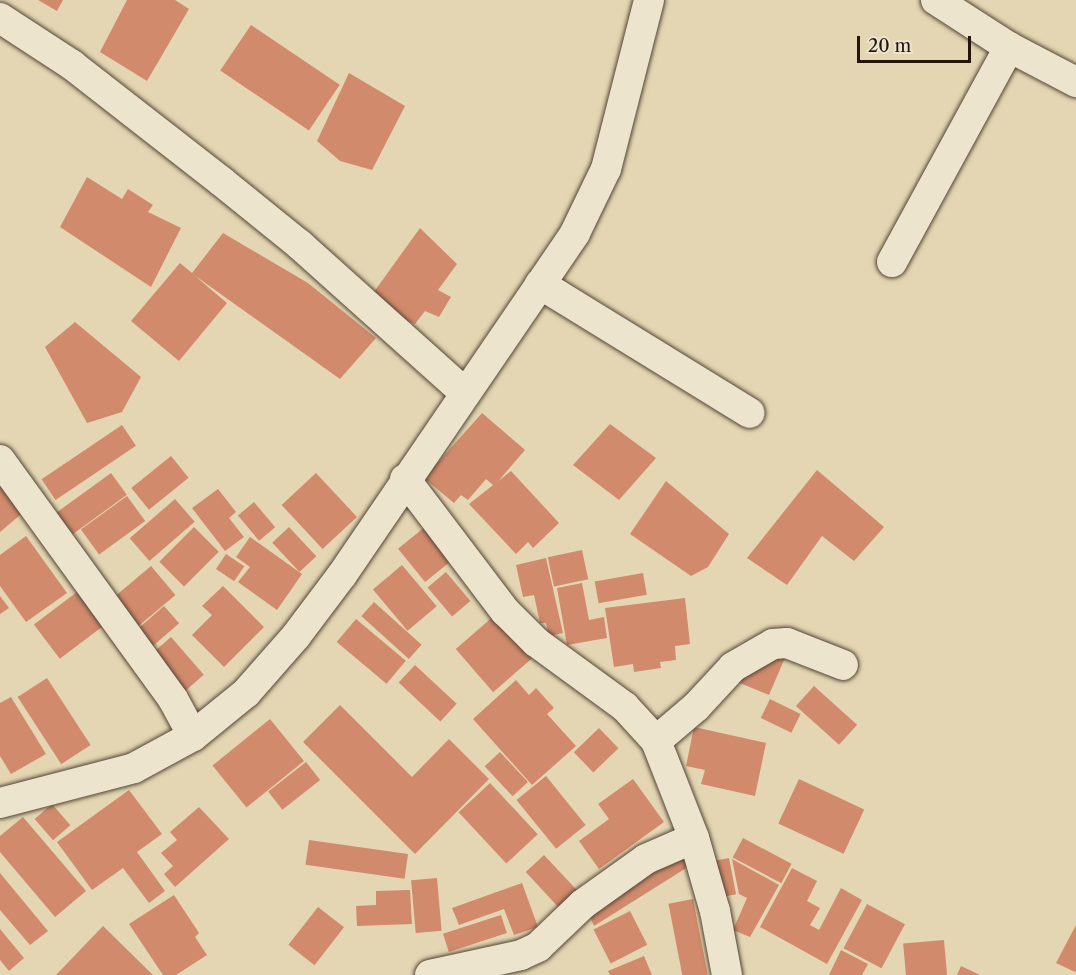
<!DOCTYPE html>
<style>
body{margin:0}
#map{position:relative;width:1076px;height:975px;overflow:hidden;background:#e4d6b2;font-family:"Libre Caslon Text",serif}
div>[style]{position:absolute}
.building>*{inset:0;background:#d28a6c;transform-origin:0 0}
.roads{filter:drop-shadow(0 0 2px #534536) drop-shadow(0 0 2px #534536)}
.minor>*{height:30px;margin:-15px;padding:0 15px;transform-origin:15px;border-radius:15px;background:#ede4cd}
span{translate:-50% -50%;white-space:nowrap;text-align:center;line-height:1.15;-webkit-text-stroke:4.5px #ede4cd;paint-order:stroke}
.scale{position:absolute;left:857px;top:36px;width:114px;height:27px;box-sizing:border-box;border:3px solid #23150d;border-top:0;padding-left:8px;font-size:18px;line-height:21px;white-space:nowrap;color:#23150d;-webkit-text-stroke:4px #ede4cd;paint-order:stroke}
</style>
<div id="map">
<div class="building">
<div style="clip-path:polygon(38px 0,63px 0,57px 11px)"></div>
<div style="clip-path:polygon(127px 0,175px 0,189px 9px,147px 81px,100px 52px)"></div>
<div style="left:251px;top:25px;width:107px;height:55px;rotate:34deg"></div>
<div style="clip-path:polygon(349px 73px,405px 106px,372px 170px,340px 161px,317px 141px)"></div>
<div style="clip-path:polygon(87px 177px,122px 199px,128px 189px,153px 205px,148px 212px,181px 228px,151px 287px,60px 227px)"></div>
<div style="clip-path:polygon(420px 228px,457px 264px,438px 290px,451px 297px,439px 317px,425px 311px,415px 324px,391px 314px,371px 296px)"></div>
<div style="clip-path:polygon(223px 233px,308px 283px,376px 338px,340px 379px,194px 275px,227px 303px,179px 361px,131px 321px,180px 263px,192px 273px)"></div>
<div style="clip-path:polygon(75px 322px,141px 377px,122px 412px,87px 423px,45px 347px)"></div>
<div style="clip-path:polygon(482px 413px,525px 450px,494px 486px,486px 479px,468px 500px,461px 495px,454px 503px,424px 478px)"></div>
<div style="clip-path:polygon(610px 424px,656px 458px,619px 500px,573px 465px)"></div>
<div style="left:122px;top:425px;width:25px;height:97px;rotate:56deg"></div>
<div style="left:171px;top:456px;width:28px;height:51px;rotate:51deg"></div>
<div style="clip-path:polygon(817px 470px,884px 527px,854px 561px,822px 536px,787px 585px,747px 558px)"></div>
<div style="clip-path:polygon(511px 471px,559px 523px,533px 548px,528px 542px,516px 554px,469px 504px)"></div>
<div style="left:111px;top:473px;width:27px;height:67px;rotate:54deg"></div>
<div style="left:316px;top:473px;width:60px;height:47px;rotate:47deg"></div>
<div style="clip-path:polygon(0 479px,26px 510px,0 532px)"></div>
<div style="clip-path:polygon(666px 481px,729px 534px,708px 567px,691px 576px,630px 534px)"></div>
<div style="clip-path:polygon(218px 489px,236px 512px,229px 518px,244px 537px,225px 551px,192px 508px)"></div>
<div style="left:127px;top:496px;width:31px;height:57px;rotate:54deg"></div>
<div style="left:175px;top:499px;width:30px;height:60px;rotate:49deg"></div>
<div style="left:254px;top:502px;width:33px;height:21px;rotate:50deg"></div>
<div style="left:426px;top:526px;width:43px;height:36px;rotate:51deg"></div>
<div style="left:194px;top:527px;width:35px;height:49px;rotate:45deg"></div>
<div style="left:289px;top:527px;width:40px;height:23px;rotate:47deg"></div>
<div style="clip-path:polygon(26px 536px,67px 593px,26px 622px,0 586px,0 555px)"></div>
<div style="clip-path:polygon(250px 537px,302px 574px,277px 610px,238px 582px,250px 567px,236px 557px)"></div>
<div style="left:582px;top:550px;width:30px;height:35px;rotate:78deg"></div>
<div style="left:226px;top:554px;width:22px;height:18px;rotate:34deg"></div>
<div style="clip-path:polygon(546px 558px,563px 633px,549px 636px,546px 623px,540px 623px,534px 595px,523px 597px,516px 565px)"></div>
<div style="left:402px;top:565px;width:54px;height:38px;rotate:50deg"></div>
<div style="left:151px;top:566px;width:38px;height:50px;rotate:50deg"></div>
<div style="left:446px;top:572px;width:38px;height:24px;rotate:50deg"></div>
<div style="left:643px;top:573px;width:22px;height:49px;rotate:80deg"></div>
<div style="clip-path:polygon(582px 583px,589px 620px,604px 617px,607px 638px,567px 645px,557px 588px)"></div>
<div style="clip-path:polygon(223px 586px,264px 627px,224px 667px,192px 635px,212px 615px,202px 606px)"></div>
<div style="left:81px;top:589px;width:43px;height:59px;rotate:53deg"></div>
<div style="clip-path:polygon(0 596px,9px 608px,0 614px)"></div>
<div style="clip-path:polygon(685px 598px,690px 644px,675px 646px,676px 660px,660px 662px,661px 668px,634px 672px,633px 664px,614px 667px,605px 608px)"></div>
<div style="left:374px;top:602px;width:64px;height:19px;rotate:42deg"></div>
<div style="left:164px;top:606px;width:23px;height:38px;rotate:49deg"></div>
<div style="left:495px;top:615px;width:57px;height:52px;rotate:49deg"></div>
<div style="left:356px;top:619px;width:65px;height:30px;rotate:40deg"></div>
<div style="left:171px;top:637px;width:50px;height:30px;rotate:49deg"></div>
<div style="clip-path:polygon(787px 653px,769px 695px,735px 681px)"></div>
<div style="left:415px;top:665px;width:57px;height:24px;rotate:43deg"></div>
<div style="left:47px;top:678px;width:80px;height:35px;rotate:57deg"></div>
<div style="clip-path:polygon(516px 680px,529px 695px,536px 688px,554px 708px,547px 714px,576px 746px,532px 785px,473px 719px)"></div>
<div style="left:814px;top:686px;width:58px;height:27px;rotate:42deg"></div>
<div style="clip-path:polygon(11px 697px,46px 754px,11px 774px,0 756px,0 703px)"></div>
<div style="left:770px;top:699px;width:34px;height:21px;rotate:26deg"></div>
<div style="clip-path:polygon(340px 705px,412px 777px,449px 739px,489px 779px,415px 854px,303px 742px)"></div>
<div style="left:270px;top:719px;width:54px;height:74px;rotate:51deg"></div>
<div style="clip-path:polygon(694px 727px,766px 743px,755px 796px,701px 784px,705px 770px,686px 766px)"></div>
<div style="left:599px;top:728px;width:28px;height:35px;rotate:46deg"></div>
<div style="left:500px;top:752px;width:41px;height:21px;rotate:47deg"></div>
<div style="left:306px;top:762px;width:23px;height:48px;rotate:52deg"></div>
<div style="left:546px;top:776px;width:63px;height:38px;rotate:51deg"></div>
<div style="clip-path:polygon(633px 779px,664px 822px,599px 869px,579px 841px,609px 819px,598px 804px)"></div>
<div style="left:799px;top:779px;width:72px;height:49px;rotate:25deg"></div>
<div style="left:490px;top:783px;width:70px;height:43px;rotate:47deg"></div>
<div style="clip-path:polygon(129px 790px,162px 834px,137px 852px,165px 891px,149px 903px,123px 868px,92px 890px,57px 842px)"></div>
<div style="left:52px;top:804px;width:28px;height:23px;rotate:49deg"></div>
<div style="clip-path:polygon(199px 807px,229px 839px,175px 887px,164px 874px,173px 866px,161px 853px,177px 840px,170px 832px)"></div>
<div style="clip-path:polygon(23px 817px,86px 891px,55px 917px,0 852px,0 836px)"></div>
<div style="left:743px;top:838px;width:55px;height:22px;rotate:28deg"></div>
<div style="left:309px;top:840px;width:100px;height:25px;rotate:8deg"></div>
<div style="clip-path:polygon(676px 854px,691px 865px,594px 926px,586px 908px)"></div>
<div style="left:544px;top:855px;width:48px;height:25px;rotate:47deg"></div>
<div style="left:729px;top:858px;width:37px;height:16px;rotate:79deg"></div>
<div style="clip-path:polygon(732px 859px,779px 885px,750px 937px,733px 930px,747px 898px,739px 894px)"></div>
<div style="clip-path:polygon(792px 868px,817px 881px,807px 901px,820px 908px,810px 925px,819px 930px,841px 888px,862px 900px,827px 964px,760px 927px)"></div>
<div style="clip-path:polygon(0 873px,48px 931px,30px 945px,0 910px)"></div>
<div style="left:437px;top:878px;width:53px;height:26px;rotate:85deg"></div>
<div style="clip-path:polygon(522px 883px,538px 927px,514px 935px,504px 909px,459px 925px,452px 908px)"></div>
<div style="clip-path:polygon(410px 890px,412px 924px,357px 926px,356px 906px,376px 905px,376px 891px)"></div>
<div style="clip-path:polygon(174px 895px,199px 933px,195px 937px,207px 955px,176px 975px,163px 975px,129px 924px)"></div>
<div style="left:693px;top:899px;width:77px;height:25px;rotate:79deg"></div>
<div style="left:867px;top:904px;width:43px;height:50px;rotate:28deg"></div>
<div style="left:318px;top:907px;width:33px;height:48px;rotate:38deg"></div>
<div style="left:630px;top:911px;width:38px;height:41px;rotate:63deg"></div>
<div style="left:501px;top:915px;width:19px;height:61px;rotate:72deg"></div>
<div style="clip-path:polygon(1076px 925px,1076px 971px,1075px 972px,1056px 963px)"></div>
<div style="clip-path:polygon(103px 926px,153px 975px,56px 975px)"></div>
<div style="clip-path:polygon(0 929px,24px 958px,9px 971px,0 960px)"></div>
<div style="left:944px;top:940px;width:35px;height:41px;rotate:85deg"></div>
<div style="clip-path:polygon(841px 950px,868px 964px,862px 975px,829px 975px)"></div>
<div style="clip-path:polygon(644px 956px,652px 975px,610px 975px,608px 971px)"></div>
<div style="clip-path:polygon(961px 966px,980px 975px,957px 975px)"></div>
</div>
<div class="roads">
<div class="minor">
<div style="left:936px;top:0;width:87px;rotate:32.8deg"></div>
<div style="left:1009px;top:47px;width:76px;rotate:27.6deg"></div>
<div style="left:0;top:18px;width:86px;rotate:33.1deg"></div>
<div style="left:72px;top:65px;width:189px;rotate:37.9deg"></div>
<div style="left:221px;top:181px;width:102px;rotate:39deg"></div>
<div style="left:300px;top:245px;width:220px;rotate:41.9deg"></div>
<div style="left:892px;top:262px;width:245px;rotate:-61.4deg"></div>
<div style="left:540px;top:284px;width:246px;rotate:31.6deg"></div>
<div style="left:0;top:460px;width:295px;rotate:54.1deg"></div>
<div style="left:173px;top:699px;width:42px;rotate:61.6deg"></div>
<div style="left:405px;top:479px;width:166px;rotate:52.9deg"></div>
<div style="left:505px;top:611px;width:44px;rotate:45deg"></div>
<div style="left:536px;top:642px;width:110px;rotate:36.1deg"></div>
<div style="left:625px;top:707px;width:46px;rotate:47.6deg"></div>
<div style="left:656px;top:741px;width:104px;rotate:68.6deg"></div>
<div style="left:694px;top:838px;width:76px;rotate:74deg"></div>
<div style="left:715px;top:911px;width:65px;rotate:79.4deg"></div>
<div style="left:656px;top:741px;width:52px;rotate:-40.4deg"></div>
<div style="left:696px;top:707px;width:54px;rotate:-47.2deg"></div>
<div style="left:733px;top:667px;width:46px;rotate:-29.9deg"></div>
<div style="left:773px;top:644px;width:14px;rotate:-4deg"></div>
<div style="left:787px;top:643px;width:60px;rotate:21.4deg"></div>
<div style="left:0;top:803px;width:138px;rotate:-14.6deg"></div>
<div style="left:134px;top:768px;width:67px;rotate:-28.5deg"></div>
<div style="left:193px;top:736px;width:68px;rotate:-39.1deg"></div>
<div style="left:246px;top:693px;width:76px;rotate:-48.7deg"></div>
<div style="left:296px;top:636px;width:76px;rotate:-53deg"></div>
<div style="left:342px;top:575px;width:414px;rotate:-55.7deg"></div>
<div style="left:575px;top:233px;width:71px;rotate:-64.2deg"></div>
<div style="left:606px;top:169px;width:174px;rotate:-75.7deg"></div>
<div style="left:430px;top:975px;width:93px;rotate:-12.4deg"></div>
<div style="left:521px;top:955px;width:19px;rotate:-25deg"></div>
<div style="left:538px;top:947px;width:62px;rotate:-43.7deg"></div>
<div style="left:583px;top:904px;width:77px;rotate:-35.5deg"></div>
<div style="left:646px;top:859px;width:52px;rotate:-23.6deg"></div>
</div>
</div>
<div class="scale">20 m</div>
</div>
